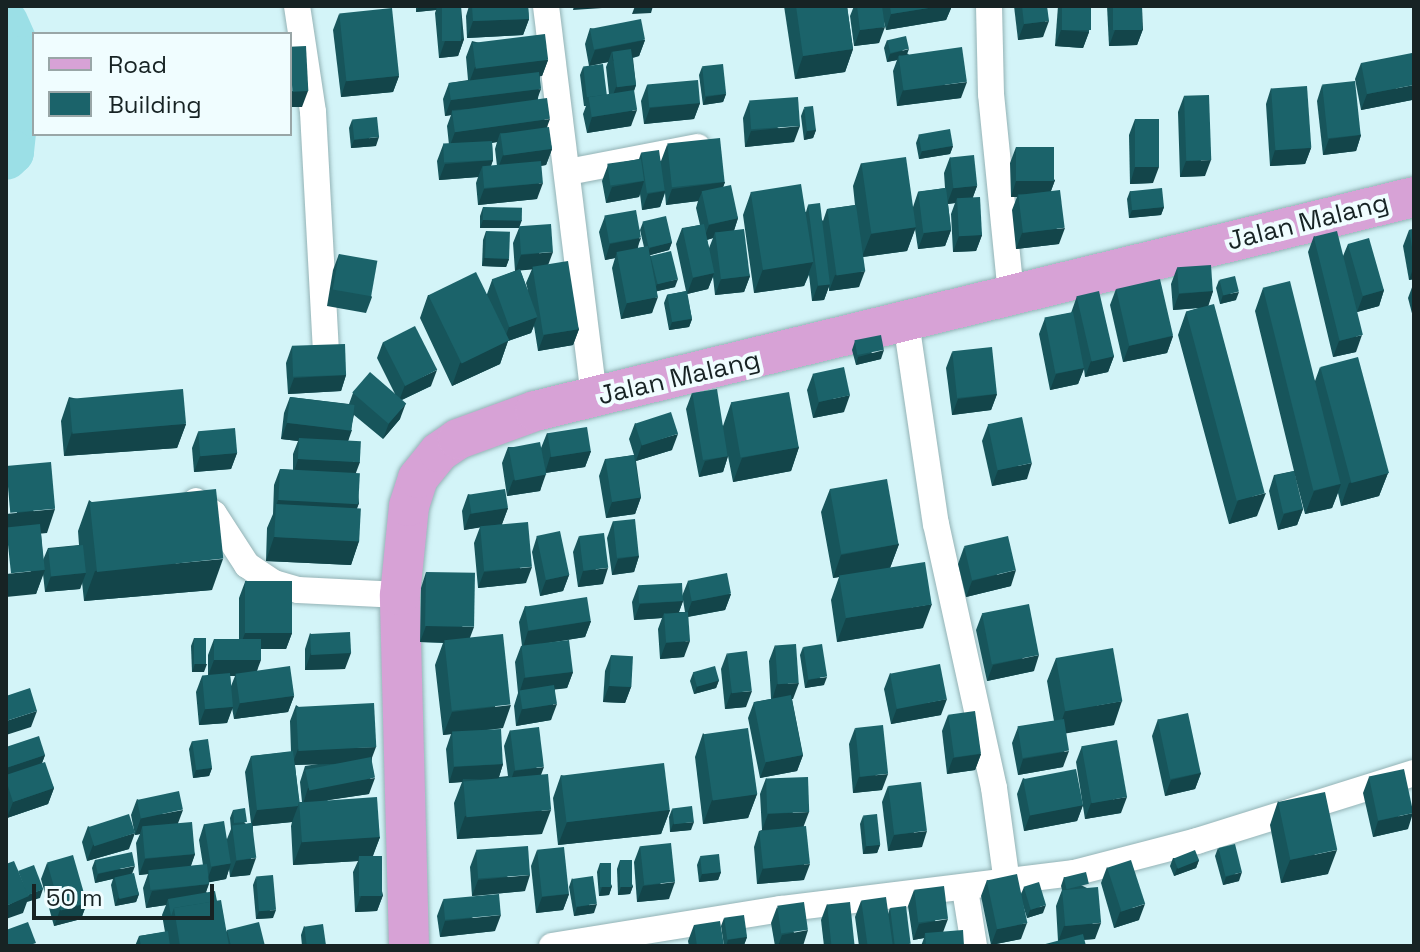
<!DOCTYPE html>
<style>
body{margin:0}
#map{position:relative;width:1420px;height:952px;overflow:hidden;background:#d3f4f8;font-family:"Space Grotesk",sans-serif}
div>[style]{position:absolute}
.river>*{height:44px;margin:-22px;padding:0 22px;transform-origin:22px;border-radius:22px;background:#9bdfe6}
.roads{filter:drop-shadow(0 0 2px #93b2b5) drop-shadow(0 0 2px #93b2b5)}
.street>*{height:26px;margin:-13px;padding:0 13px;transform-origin:13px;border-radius:13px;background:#fff}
.primary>*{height:40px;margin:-20px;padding:0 20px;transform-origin:20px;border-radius:20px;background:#d7a2d6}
.wall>*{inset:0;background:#17555b}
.shaded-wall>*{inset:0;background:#13454a}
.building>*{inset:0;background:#1b636a;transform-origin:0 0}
span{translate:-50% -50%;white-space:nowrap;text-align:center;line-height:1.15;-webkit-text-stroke:8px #f0fdff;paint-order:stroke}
.street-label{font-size:26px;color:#172324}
.frame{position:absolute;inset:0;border:8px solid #172324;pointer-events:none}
.legend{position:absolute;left:32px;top:32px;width:260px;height:104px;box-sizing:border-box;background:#f0fdff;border:2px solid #99a6a7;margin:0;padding:10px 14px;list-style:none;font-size:24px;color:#172324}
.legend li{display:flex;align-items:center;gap:16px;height:40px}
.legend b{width:40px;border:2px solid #99a6a7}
.scale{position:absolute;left:32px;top:884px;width:182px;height:36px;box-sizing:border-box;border:4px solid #172324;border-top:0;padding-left:10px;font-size:24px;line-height:28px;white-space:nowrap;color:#172324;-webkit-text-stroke:6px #f0fdff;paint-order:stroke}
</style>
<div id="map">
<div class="river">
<div style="left:6px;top:22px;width:39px;rotate:66deg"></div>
<div style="left:22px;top:58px;width:95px;rotate:96.1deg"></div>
<div style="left:12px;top:152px;width:8px;rotate:135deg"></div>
</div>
<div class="roads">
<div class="street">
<div style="left:297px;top:6px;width:107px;rotate:81.4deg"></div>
<div style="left:313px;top:112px;width:240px;rotate:86.9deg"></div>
<div style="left:546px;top:6px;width:395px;rotate:83deg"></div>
<div style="left:989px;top:6px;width:88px;rotate:88.7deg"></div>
<div style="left:991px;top:94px;width:201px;rotate:84.3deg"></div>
<div style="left:568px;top:172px;width:132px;rotate:-10.9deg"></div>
<div style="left:906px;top:322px;width:204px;rotate:81.6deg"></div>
<div style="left:936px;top:524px;width:270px;rotate:77.6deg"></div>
<div style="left:994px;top:788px;width:96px;rotate:82.2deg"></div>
<div style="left:196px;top:501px;width:22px;rotate:36deg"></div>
<div style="left:214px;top:514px;width:61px;rotate:57.1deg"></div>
<div style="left:247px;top:565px;width:32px;rotate:34deg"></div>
<div style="left:274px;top:583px;width:25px;rotate:16deg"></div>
<div style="left:298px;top:590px;width:102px;rotate:2.8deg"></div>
<div style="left:965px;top:889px;width:58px;rotate:81deg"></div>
<div style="left:552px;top:946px;width:232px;rotate:-9.2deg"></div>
<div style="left:781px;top:909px;width:295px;rotate:-7deg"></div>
<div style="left:1074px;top:873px;width:127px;rotate:-14.6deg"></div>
<div style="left:1197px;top:841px;width:227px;rotate:-17.4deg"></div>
</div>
<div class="primary">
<div style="left:409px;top:946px;width:351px;rotate:-91.5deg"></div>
<div style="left:400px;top:595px;width:89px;rotate:-84.2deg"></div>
<div style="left:409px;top:506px;width:29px;rotate:-72deg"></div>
<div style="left:418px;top:478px;width:33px;rotate:-51deg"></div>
<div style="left:439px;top:452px;width:23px;rotate:-34deg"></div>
<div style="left:458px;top:439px;width:82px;rotate:-20deg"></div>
<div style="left:535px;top:411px;width:905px;rotate:-13.68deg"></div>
</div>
</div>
<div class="wall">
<div style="clip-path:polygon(416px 6px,461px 6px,464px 39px,458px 56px,439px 58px,435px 13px,436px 10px,416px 12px)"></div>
<div style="clip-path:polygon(469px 6px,528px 6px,529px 19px,523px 35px,467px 38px,466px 16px)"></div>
<div style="clip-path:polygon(784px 6px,847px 6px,853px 49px,845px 72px,795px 79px)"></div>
<div style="clip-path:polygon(854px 6px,882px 6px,883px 7px,883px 6px,952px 6px,946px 20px,886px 30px,884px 22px,879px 43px,854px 46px,850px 16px)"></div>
<div style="clip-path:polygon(1014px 6px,1047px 6px,1043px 37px,1018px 40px)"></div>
<div style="clip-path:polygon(1058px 6px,1091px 6px,1089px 32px,1083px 48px,1055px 46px)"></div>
<div style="clip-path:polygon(1107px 6px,1142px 6px,1143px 29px,1137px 45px,1109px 46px)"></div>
<div style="clip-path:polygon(339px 14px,399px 76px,393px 92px,341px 97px,333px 30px)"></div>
<div style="clip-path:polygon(590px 28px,645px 40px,639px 56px,633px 58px,636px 85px,634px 91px,631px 126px,587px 133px,583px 114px,586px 106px,584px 106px,580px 75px,583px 67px,607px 95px,609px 94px,606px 67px,608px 62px,589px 66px,585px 44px)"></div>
<div style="clip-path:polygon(887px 40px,908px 54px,961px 98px,897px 106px,893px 71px,897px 60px,887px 62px,884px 48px)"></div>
<div style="clip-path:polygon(evenodd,472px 41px,548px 60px,542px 76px,540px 76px,538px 99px,547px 127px,552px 149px,546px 165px,541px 166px,537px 199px,478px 205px,476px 183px,478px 177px,439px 180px,437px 161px,443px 145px,449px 145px,447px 126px,451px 115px,445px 116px,443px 99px,449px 83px,468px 80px,466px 57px,472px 41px,497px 142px,495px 149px,497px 166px,491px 166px,493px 160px,492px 143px,497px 142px)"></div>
<div style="clip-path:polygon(1361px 63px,1412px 100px,1361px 110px,1355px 79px)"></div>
<div style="clip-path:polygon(702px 67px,726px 94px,723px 102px,703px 105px,699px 75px)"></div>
<div style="clip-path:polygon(647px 85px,700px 103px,694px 119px,644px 124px,641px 101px)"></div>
<div style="clip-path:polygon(1322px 85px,1361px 135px,1356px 151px,1323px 155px,1317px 101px)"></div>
<div style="clip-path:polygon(1271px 88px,1311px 148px,1305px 164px,1270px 166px,1266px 104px)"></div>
<div style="clip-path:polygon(1184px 96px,1205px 176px,1180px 177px,1178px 112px)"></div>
<div style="clip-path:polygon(749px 102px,794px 142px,745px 147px,743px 118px)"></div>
<div style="clip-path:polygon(804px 108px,816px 130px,813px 138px,804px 140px,801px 116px)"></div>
<div style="clip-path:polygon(1135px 119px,1153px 183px,1130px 184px,1129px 135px)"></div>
<div style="clip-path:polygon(352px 120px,376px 146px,351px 148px,349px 128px)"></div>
<div style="clip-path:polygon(919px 135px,953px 146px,950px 154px,919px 159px,916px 143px)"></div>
<div style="clip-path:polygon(evenodd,667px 145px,725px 182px,723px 187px,738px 218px,734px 230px,750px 276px,744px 292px,715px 295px,713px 277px,708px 289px,687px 294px,692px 319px,689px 327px,669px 330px,664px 303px,667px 295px,686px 291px,676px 244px,682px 228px,700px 225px,696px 208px,698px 201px,666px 205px,665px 193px,660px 207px,642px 210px,640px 194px,639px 197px,606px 203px,602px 181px,608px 165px,639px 159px,641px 153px,661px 161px,667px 145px,713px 238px,709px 248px,707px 240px,713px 238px)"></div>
<div style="clip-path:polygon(1016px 147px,1055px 180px,1051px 191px,1059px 244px,1016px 249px,1012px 210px,1017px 197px,1011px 197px,1010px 163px)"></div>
<div style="clip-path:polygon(950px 157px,977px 186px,973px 197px,982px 235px,976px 251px,953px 252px,951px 214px,955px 203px,948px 204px,951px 230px,945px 246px,918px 249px,915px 229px,907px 251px,863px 257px,859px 287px,829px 291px,829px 286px,824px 300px,812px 301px,809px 275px,804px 286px,754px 293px,743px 215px,751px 192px,806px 212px,808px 205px,823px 221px,827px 209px,855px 205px,853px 186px,861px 163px,913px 207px,918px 192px,945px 188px,944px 173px)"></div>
<div style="clip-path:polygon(1130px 191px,1164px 207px,1161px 215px,1129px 218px,1127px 199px)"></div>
<div style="clip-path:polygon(evenodd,483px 207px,519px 227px,548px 265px,579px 329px,573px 345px,538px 351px,534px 326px,531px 333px,508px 341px,500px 364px,452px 386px,420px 318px,428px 295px,487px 294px,492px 280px,515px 271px,513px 243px,519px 228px,480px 228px,480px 216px,483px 207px,532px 269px,526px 283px,528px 291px,520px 270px,532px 269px)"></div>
<div style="clip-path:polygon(evenodd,605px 216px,640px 230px,643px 222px,672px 242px,669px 250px,650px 255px,675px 287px,657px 291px,652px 313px,621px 319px,612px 268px,615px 258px,605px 260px,599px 232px,605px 216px,640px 230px,644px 247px,638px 248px,640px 230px)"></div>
<div style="clip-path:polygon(1414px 229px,1414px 279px,1409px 280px,1403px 246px,1409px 230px)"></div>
<div style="clip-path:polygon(486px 231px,509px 259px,506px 267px,482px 266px,483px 240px)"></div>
<div style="clip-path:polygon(1314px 236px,1343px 256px,1348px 244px,1384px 290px,1379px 306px,1357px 312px,1356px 352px,1333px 357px,1308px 252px)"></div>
<div style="clip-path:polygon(339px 254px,372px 297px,366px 313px,327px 306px,333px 270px)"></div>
<div style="clip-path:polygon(1177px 268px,1213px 291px,1208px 305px,1257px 516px,1229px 524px,1178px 335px,1186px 312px,1199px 308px,1173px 310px,1171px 284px)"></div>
<div style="clip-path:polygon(1219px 280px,1236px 300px,1220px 304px,1216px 288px)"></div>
<div style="clip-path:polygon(1414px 282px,1414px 321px,1408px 298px)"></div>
<div style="clip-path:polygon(1263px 288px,1315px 381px,1320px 367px,1388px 473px,1379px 496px,1341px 506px,1338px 493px,1332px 508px,1305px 514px,1294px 472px,1303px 509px,1297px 525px,1278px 530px,1269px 491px,1274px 475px,1294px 471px,1255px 311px)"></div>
<div style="clip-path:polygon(1116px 289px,1173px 336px,1167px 353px,1123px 362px,1110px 305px)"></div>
<div style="clip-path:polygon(1077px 296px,1114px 356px,1108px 372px,1085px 377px,1084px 369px,1078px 384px,1050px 390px,1039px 334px,1045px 318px,1071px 313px)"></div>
<div style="clip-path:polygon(855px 341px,881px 359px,856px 365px,852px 350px)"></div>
<div style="clip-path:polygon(383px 342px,431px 386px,402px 400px,400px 419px,383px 439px,354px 415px,348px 441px,356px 473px,359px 503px,357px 508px,359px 541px,351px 565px,266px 561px,267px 528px,273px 514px,274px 485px,280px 469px,293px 470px,293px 454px,298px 441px,281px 439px,284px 413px,290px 397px,349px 404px,353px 393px,395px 394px,377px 358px)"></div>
<div style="clip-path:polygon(292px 346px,346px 375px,341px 391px,288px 394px,286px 363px)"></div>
<div style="clip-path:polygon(952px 352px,997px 394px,991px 410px,952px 415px,946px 368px)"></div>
<div style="clip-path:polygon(813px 374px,844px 412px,813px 418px,807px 390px)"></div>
<div style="clip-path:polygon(692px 393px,723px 426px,731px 403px,799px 447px,791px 471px,733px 482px,728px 456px,723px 472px,699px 477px,686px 409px)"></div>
<div style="clip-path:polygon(69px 397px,186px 424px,177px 448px,64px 456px,61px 421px)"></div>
<div style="clip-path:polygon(635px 423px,672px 450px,636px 461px,641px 497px,635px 514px,606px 518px,599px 476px,605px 459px,634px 455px,629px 439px)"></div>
<div style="clip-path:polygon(988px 425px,1027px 479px,992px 486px,982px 441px)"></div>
<div style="clip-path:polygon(198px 432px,237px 453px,231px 469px,194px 472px,192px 448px)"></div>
<div style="clip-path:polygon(547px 433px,591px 451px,585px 467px,545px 473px,540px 491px,507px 496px,502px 463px,508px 447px,541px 448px)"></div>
<div style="clip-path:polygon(6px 466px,47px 533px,41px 533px,43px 560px,48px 548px,79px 545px,78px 531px,89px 500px,212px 590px,84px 601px,82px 582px,80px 589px,45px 592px,43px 574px,36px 594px)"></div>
<div style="clip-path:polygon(830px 489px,899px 544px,890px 568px,923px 628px,837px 642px,831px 600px,839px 577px,833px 578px,821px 512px)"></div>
<div style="clip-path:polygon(468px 494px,508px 508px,502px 524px,526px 583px,478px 588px,474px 543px,480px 527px,464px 530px,462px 511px)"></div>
<div style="clip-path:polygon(613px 521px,639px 556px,634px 572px,612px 575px,607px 538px)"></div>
<div style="clip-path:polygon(537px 536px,569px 575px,563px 591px,540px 596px,532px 552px)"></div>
<div style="clip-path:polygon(579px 536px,603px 584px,578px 587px,573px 552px)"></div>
<div style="clip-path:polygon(964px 547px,1011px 586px,966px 597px,958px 564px)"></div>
<div style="clip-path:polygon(426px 572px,470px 638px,503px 728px,486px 730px,503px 764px,499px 777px,508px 776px,504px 746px,510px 730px,541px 774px,542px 834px,457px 839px,454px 803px,462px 782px,449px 783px,446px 749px,451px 734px,443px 735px,435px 665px,443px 643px,420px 642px,421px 588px)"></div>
<div style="clip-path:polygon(evenodd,688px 581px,731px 594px,725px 610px,688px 617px,684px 657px,660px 659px,658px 629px,662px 618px,634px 620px,632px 602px,638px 586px,682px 596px,688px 581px,683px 600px,685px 612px,679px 612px,683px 601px,683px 600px)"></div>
<div style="clip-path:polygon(evenodd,245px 582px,292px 633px,286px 649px,261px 649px,257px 671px,294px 696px,288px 712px,234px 719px,232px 708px,227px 723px,199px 725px,196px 692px,202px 676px,208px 676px,208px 655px,214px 639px,239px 639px,239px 598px,245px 582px,230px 676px,235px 676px,231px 686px,230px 676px)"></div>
<div style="clip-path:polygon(525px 606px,591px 621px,585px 637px,548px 643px,573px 672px,567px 688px,555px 689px,551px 720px,516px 726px,514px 706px,518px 693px,515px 662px,521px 646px,522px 646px,519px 622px)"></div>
<div style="clip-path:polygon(982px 614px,1034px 671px,987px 681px,976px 630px)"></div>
<div style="clip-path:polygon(310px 633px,345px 669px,305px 670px,305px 649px)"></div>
<div style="clip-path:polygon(194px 638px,204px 672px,192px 672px,191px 646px)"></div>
<div style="clip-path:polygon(775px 645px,793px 699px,792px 699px,803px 755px,797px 771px,760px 778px,748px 718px,754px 702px,771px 699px,769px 661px)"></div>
<div style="clip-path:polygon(803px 647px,824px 685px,805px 688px,800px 655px)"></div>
<div style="clip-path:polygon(727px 653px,746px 707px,725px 709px,721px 669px)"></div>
<div style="clip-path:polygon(611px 655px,631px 687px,625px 703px,603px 702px,605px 671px)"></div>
<div style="clip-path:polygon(1056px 658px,1114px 725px,1066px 733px,1063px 767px,1018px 775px,1012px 743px,1018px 727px,1054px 721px,1047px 681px)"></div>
<div style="clip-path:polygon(693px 673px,719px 680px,716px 688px,694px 694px,690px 681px)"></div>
<div style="clip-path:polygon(890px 673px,941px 715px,891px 724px,884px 689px)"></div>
<div style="clip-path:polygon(evenodd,296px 705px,372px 758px,369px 794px,327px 800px,380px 837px,373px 856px,383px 895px,377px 911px,355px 912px,353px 872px,358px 861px,293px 865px,291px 826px,292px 822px,253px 826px,250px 875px,230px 877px,229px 869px,226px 879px,209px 882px,206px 892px,217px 901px,226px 932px,227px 930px,265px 946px,135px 946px,139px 936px,165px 932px,162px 915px,166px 905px,146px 908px,143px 888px,148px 874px,139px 875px,136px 843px,140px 834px,135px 835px,131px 815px,137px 799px,178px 823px,195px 854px,191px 866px,203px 865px,199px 840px,204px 824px,227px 839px,231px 829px,230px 818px,233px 810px,246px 824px,251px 823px,245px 772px,251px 756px,291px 752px,290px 721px,296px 705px,318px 764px,305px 766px,300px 782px,302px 802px,299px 802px,295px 765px,318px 764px)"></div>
<div style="clip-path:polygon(948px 715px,981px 754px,975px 770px,947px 774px,942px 731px)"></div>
<div style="clip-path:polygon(1158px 719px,1201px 773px,1195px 789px,1165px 796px,1152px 736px)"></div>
<div style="clip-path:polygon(855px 728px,882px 790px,853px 793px,849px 744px)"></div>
<div style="clip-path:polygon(703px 733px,757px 794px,748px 818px,703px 824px,695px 757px)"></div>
<div style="clip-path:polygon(192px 741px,212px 768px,209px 776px,193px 778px,189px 749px)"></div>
<div style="clip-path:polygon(1082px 746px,1121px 813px,1085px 819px,1076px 762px)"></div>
<div style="clip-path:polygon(6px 747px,45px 755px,42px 763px,54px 788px,48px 804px,7px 818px,6px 814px)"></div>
<div style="clip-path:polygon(561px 775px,670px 810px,661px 834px,558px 845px,553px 798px)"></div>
<div style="clip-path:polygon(1369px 777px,1408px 829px,1373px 837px,1363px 793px)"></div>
<div style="clip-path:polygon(766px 778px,804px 827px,804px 880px,757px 884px,754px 847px,759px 831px,762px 830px,760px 794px)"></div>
<div style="clip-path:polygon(1023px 778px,1083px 805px,1077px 821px,1024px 831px,1017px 794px)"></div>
<div style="clip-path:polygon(888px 786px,922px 847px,888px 851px,882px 802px)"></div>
<div style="clip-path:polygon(1278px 801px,1328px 874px,1281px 883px,1270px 825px)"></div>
<div style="clip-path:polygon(672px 809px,691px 830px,670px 832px,669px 817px)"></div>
<div style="clip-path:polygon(863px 816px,880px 845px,877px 853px,863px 854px,860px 824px)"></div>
<div style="clip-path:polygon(88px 826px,129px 849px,87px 861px,82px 842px)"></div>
<div style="clip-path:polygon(640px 846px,669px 899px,637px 902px,634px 862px)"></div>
<div style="clip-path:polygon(1218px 848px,1239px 881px,1223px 885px,1215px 856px)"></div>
<div style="clip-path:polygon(537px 850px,569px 894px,563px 910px,536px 913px,531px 866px)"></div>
<div style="clip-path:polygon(476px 851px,525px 891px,472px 896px,470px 867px)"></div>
<div style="clip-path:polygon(700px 857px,721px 872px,718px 880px,699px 882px,697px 865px)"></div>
<div style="clip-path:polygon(1173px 858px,1199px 860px,1196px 868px,1174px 876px,1170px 866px)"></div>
<div style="clip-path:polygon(95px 860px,132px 873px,139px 894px,136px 902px,115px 906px,111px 885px,113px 879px,95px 883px,92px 868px)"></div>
<div style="clip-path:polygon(620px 860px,633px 886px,630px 894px,618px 895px,617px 869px)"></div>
<div style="clip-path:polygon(47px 863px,87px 903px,81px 919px,54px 926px,41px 879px)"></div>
<div style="clip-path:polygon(600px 863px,612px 886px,609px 895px,599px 896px,597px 872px)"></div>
<div style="clip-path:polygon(1107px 867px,1139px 920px,1114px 928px,1101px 883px)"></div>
<div style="clip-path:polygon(256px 877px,273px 918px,256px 919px,253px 885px)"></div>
<div style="clip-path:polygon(1064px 877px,1087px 888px,1095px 939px,1058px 941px,1056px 906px,1062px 890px,1061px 886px)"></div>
<div style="clip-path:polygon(572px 878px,594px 913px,574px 916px,569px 887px)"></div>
<div style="clip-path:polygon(987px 880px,1021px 894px,1024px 887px,1043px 913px,1027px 918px,1022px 902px,1021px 939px,991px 945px,981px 896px)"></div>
<div style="clip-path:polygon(914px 890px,943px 932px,964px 946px,921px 946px,924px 938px,913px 940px,908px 906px)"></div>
<div style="clip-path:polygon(443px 900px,495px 931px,440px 937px,437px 916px)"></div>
<div style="clip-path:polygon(861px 901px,888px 914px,890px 908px,910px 946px,859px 946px,855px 917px)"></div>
<div style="clip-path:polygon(827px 904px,855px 946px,824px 946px,821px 920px)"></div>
<div style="clip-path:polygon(777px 907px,803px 946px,775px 946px,771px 923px)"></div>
<div style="clip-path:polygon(724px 918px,747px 937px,744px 945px,724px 946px,721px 926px)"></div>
<div style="clip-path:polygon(694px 925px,724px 946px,689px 946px,688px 941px)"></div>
<div style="clip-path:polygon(304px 926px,326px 946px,302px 946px,301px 935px)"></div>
</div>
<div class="shaded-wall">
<div style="clip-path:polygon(419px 6px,437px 6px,436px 10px,416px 12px)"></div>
<div style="clip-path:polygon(574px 6px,603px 6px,602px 8px,573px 10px)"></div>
<div style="clip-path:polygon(635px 6px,653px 6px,651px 13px,632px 14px)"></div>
<div style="clip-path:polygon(941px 6px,952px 6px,946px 20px,886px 30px,891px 14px)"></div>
<div style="clip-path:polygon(529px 19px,523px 35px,467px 38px,473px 21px)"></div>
<div style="clip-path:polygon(1049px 21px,1043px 37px,1018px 40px,1024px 24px)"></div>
<div style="clip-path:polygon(885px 27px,879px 43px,854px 46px,860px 30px)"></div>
<div style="clip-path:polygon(1143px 29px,1137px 45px,1109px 46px,1115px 30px)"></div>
<div style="clip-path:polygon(1061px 30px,1089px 32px,1083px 48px,1055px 46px)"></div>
<div style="clip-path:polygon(464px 39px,458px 56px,439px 58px,445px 41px)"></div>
<div style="clip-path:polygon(645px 40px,639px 56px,613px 61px,612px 51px,608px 62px,589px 66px,595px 50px)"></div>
<div style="clip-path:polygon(853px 49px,845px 72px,795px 79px,803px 56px)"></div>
<div style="clip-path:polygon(909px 49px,906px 57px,899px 55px,897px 60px,887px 62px,890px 54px)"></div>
<div style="clip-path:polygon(548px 60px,542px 76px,469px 83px,475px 67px)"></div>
<div style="clip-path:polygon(399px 76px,393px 92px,341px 97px,346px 81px)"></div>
<div style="clip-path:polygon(967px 82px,961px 98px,897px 106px,903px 90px)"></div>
<div style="clip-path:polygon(636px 85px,630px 101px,610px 103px,616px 87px)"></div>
<div style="clip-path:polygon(1414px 85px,1414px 96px,1412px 100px,1361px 110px,1367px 94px)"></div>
<div style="clip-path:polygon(541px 89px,535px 105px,452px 110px,451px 115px,445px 116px,451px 100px)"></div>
<div style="clip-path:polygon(290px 91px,308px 91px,302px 107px,290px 107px)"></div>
<div style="clip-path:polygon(726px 94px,723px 102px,703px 105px,706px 97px)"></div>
<div style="clip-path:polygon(700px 103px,694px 119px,644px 124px,650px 108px)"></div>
<div style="clip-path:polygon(637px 110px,631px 126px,587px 133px,592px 117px)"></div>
<div style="clip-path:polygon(550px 119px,544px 135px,500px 133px,497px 142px,449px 148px,455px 132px)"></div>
<div style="clip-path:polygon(800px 126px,794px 142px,745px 147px,751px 131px)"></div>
<div style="clip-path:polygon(816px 130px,813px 138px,804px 140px,807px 131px)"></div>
<div style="clip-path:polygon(1361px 135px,1356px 151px,1323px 155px,1329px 139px)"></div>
<div style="clip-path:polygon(379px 137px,376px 146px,351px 148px,354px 140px)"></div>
<div style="clip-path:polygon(953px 146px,950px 154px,919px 159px,922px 151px)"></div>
<div style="clip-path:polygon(1311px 148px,1305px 164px,1270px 166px,1275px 150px)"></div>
<div style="clip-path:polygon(552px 149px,546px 165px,497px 171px,503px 155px)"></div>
<div style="clip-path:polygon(493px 160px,487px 176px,482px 167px,478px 177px,439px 180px,445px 164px)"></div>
<div style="clip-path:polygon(1211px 160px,1205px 176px,1180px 177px,1186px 161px)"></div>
<div style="clip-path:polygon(1135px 167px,1159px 167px,1153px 183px,1130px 184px)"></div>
<div style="clip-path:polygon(1055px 180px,1049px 196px,1018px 194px,1017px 197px,1011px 197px,1016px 181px)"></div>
<div style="clip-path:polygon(644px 181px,639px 197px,606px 203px,612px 187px)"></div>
<div style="clip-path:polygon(725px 182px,719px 198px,702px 192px,698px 201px,666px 205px,672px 189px)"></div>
<div style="clip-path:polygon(543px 183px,537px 199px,478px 205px,484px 189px)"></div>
<div style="clip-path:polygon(977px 186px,971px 202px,957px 198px,955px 203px,947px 204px,953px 188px)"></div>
<div style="clip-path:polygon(665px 191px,660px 207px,642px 210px,648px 194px)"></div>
<div style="clip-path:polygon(1164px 207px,1161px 215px,1129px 218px,1132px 210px)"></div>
<div style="clip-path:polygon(738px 218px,733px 234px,715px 232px,713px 238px,703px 241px,709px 225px)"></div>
<div style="clip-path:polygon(483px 220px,522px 220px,519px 228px,480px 228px)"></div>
<div style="clip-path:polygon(916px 227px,907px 251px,862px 257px,871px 234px)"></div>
<div style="clip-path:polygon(1065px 228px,1059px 244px,1016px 249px,1022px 233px)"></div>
<div style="clip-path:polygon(951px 230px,945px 246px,918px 249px,924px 233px)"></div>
<div style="clip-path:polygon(982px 235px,976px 251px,953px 252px,959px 236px)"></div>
<div style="clip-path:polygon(641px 238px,635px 254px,617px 252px,615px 258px,605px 260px,610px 244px)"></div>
<div style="clip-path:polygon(672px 242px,669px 250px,647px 256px,650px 248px)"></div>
<div style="clip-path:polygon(553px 252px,547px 268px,515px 271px,521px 255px)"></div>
<div style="clip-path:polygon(484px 258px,509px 259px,506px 267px,482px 266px)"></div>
<div style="clip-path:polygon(813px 262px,804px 286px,754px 293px,763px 269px)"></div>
<div style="clip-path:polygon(1414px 266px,1414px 279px,1409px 280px)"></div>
<div style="clip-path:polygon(865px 271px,859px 287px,829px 291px,835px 275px)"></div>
<div style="clip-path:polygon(714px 273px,708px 289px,687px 294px,693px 278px)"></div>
<div style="clip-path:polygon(750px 276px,744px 292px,715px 295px,721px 279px)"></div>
<div style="clip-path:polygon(678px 279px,675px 287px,654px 292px,657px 284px)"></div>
<div style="clip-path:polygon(830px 284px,824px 300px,812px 301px,818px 285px)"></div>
<div style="clip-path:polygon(1384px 290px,1379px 306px,1357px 312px,1363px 296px)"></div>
<div style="clip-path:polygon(1213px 291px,1208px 307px,1173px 310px,1179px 294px)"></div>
<div style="clip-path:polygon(1239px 292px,1236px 300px,1220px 304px,1223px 295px)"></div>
<div style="clip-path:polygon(658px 297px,652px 313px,621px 319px,627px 303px)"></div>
<div style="clip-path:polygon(537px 317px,531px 333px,508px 341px,500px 364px,452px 386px,460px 363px,503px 343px,509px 327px)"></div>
<div style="clip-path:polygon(692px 319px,689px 327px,669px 330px,672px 322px)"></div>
<div style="clip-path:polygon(579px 329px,573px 345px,538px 351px,544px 335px)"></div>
<div style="clip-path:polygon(1362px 335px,1356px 352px,1333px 357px,1339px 341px)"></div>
<div style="clip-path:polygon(1173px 336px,1167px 353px,1123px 362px,1129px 346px)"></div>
<div style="clip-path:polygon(884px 350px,881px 359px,856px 365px,858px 357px)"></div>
<div style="clip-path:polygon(1114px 356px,1108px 372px,1085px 377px,1091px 361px)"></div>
<div style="clip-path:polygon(1084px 368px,1078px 384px,1050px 390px,1056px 374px)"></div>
<div style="clip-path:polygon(437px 370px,431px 386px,399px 401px,405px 385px)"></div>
<div style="clip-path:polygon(346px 375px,341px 391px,288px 394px,294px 378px)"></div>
<div style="clip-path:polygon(997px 394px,991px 410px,952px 415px,958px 399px)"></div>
<div style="clip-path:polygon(850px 395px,844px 412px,813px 418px,819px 402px)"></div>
<div style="clip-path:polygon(406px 403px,400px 419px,383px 439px,389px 423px)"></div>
<div style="clip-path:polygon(287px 423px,352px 430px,346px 447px,299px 438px,298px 441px,281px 439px)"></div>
<div style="clip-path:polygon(186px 424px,177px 448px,64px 456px,72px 432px)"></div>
<div style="clip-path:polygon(678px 434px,672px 450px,636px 461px,642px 444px)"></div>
<div style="clip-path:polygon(799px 447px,791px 471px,733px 482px,742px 458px)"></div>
<div style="clip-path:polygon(591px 451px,585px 467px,545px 473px,550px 457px)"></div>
<div style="clip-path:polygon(237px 453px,231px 469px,194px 472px,200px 456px)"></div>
<div style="clip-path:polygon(728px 456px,723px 472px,699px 477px,705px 461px)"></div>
<div style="clip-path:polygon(298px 459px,360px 462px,354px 478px,293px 475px)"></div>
<div style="clip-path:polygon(1032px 463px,1027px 479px,992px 486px,998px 470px)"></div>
<div style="clip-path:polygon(1388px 473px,1379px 496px,1341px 506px,1349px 483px)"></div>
<div style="clip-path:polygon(546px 474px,540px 491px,507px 496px,513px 480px)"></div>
<div style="clip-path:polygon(1341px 484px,1332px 508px,1305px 514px,1314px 491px)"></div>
<div style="clip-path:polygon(1266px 493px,1257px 516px,1229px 524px,1238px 500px)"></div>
<div style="clip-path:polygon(641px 497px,635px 514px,606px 518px,612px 502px)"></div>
<div style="clip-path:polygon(278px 500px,359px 503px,353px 519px,276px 506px)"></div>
<div style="clip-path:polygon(508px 508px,502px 524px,464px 530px,470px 514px)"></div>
<div style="clip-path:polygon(55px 509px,47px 533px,6px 537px,6px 514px)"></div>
<div style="clip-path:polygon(1303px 509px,1297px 525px,1278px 530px,1284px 514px)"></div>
<div style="clip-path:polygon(274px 537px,359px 541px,351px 565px,266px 561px)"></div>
<div style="clip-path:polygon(899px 544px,890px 568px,833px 578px,841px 555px)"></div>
<div style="clip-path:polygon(639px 556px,634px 572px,612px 575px,618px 559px)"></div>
<div style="clip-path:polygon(223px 559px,212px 590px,84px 601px,95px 571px)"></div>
<div style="clip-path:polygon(532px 567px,526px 583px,478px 588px,484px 572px)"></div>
<div style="clip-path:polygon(608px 568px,603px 584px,578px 587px,583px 571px)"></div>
<div style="clip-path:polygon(45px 570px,36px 594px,6px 597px,6px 574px)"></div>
<div style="clip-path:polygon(1016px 570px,1011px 586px,966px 597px,972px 581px)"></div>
<div style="clip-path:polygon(86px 573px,80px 589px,45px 592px,51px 576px)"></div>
<div style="clip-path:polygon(569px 575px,563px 591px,540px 596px,546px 580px)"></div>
<div style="clip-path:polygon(731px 594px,725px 610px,686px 617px,692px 601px)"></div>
<div style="clip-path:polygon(683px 601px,677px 617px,664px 613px,662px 618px,634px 620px,640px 604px)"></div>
<div style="clip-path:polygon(932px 604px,923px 628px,837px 642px,846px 618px)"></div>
<div style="clip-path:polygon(591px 621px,585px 637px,523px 647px,528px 631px)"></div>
<div style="clip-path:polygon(426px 626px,474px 627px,468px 643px,420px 642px)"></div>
<div style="clip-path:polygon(245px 633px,292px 633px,286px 649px,239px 649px)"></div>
<div style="clip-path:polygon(690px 641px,684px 657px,660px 659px,666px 643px)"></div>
<div style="clip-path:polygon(311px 653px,351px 653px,345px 669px,305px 670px)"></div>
<div style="clip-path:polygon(1039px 655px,1034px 671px,987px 681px,993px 665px)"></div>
<div style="clip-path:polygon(214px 660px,261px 660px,255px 676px,236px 674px,235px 676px,208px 676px)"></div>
<div style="clip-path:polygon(195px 664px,207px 664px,204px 672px,192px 672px)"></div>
<div style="clip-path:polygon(573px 672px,567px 688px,520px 694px,520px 691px,524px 678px)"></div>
<div style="clip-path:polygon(827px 677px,824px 685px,805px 688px,808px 680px)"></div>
<div style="clip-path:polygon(719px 680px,716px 688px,694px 694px,697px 686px)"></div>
<div style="clip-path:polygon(799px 683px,793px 699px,772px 700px,777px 684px)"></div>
<div style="clip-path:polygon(609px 686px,631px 687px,625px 703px,603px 702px)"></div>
<div style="clip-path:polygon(752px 691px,746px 707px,725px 709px,731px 693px)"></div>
<div style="clip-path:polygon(294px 696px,288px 712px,234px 719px,240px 703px)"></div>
<div style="clip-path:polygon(947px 699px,941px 715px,891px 724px,897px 708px)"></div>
<div style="clip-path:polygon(1122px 701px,1114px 725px,1057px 735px,1065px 711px)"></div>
<div style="clip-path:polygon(557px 704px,551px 720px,516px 726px,522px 709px)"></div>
<div style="clip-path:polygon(511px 705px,503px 728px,443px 735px,452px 712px)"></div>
<div style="clip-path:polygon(233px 707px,227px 723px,199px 725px,205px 709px)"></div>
<div style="clip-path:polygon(37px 711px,31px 727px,6px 735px,6px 721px)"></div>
<div style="clip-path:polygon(376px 747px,370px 763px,292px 765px,298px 749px)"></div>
<div style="clip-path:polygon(1069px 751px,1063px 767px,1018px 775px,1023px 759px)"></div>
<div style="clip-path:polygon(981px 754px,975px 770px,947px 774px,953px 758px)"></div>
<div style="clip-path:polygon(45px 755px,39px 771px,6px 780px,6px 768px)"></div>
<div style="clip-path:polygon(803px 755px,797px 771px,760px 778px,766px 762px)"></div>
<div style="clip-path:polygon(503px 764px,498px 780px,463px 779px,462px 782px,449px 783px,454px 767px)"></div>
<div style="clip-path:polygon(544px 767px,538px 783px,509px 787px,514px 771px)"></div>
<div style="clip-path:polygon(212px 768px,209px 776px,193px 778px,196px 770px)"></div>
<div style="clip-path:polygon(1201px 773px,1195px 789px,1165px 796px,1171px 780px)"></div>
<div style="clip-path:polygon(888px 774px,882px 790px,853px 793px,859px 777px)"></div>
<div style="clip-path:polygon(375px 778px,369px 794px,303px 804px,308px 788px)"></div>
<div style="clip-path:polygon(54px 788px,48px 804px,7px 818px,13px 802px)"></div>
<div style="clip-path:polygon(757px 794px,748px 818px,703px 824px,712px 800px)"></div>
<div style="clip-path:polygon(1127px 797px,1121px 813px,1085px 819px,1091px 803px)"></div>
<div style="clip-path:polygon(1083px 805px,1077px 821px,1024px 831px,1030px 815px)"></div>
<div style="clip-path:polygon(298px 806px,292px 822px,251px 826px,257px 810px)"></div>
<div style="clip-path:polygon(183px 810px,177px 826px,142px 827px,140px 834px,135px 835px,141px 818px)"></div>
<div style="clip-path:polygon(551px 810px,542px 834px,457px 839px,465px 816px)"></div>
<div style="clip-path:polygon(670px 810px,661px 834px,558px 845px,567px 822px)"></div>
<div style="clip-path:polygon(809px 812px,803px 828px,762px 830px,768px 814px)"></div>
<div style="clip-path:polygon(1413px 813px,1408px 829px,1373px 837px,1378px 821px)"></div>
<div style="clip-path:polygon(694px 822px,691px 830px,670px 832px,673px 824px)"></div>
<div style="clip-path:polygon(927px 831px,922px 847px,888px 851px,894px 835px)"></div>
<div style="clip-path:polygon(135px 833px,129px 849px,87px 861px,93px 845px)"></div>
<div style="clip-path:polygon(380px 837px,371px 860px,359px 856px,358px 861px,293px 865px,302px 841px)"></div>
<div style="clip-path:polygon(880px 845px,877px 853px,863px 854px,866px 846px)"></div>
<div style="clip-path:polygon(1337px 850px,1328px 874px,1281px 883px,1290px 860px)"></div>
<div style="clip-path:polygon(195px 854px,189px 870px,149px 872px,148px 874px,139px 875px,145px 859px)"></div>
<div style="clip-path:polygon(256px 858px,250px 875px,230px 877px,236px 861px)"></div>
<div style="clip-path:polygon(1199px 860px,1196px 868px,1174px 876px,1177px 868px)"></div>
<div style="clip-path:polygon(231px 863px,226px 879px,206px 883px,212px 867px)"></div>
<div style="clip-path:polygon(810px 864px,804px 880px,757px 884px,763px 868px)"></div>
<div style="clip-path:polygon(135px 866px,132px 874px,95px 883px,98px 874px)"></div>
<div style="clip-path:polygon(721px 872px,718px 880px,699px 882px,702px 874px)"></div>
<div style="clip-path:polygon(1242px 872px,1239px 881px,1223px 885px,1226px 877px)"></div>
<div style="clip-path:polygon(530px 875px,525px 891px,472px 896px,478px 880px)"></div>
<div style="clip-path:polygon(675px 882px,669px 899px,637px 902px,643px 886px)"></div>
<div style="clip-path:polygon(209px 884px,203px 900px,168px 899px,166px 905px,146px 908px,152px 891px)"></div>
<div style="clip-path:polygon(612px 886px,609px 895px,599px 896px,602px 887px)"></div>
<div style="clip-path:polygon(633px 886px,630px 894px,618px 895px,621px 887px)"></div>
<div style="clip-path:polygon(43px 889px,40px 898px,27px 902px,23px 913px,6px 919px,6px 906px,27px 895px)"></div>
<div style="clip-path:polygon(139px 894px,136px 902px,115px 906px,118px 898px)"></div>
<div style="clip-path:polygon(569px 894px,563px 910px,536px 913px,542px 897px)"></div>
<div style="clip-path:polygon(383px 895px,377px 911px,355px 912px,361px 896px)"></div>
<div style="clip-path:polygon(87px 903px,81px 919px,54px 926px,60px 910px)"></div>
<div style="clip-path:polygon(597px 904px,594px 913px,574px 916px,577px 907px)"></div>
<div style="clip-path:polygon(1145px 904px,1139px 920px,1114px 928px,1120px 912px)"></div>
<div style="clip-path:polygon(1046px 905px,1043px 913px,1027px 918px,1030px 910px)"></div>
<div style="clip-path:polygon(276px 910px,273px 918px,256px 919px,259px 911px)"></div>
<div style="clip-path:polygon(501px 915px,495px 931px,440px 937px,445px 921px)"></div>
<div style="clip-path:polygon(948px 919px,942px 935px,925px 933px,924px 938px,913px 940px,919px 924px)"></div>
<div style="clip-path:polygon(1027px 923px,1021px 939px,991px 945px,997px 929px)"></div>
<div style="clip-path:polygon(1101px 923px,1095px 939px,1058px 942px,1064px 926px)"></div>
<div style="clip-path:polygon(808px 930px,803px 946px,778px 946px,782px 935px)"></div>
<div style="clip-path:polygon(747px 937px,744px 945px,726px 946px,728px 940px)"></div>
</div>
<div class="building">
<div style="left:442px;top:6px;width:19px;height:35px"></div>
<div style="clip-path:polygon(472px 6px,528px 6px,529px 19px,473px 21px)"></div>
<div style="clip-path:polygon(796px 6px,847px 6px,853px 49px,803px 56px)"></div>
<div style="clip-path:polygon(857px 6px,882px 6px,885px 27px,860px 30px)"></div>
<div style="clip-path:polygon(890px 6px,941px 6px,891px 14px)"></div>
<div style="clip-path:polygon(1022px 6px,1047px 6px,1049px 21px,1024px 24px)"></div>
<div style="left:1062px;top:6px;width:29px;height:24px"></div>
<div style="left:1113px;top:6px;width:29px;height:24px"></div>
<div style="left:392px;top:8px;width:68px;height:53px;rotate:84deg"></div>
<div style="left:641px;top:19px;width:21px;height:52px;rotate:79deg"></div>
<div style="left:545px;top:34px;width:26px;height:73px;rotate:83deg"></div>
<div style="left:906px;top:36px;width:13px;height:19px;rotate:77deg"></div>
<div style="left:306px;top:46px;width:45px;height:16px;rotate:87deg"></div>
<div style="left:962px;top:47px;width:35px;height:64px;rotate:82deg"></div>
<div style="left:631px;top:49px;width:36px;height:19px;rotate:82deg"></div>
<div style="clip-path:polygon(1412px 53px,1414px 63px,1414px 85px,1367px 94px,1361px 63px)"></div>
<div style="left:603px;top:64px;width:31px;height:20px;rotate:83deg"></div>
<div style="left:723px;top:64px;width:30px;height:21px;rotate:84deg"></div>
<div style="left:539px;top:72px;width:17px;height:91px;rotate:83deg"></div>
<div style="left:698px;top:80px;width:23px;height:51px;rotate:85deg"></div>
<div style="left:1355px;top:81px;width:54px;height:33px;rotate:84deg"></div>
<div style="left:1307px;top:86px;width:62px;height:36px;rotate:86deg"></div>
<div style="left:634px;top:90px;width:20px;height:46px;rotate:81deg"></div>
<div style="left:1209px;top:95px;width:65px;height:25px;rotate:88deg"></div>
<div style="left:798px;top:97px;width:29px;height:49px;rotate:86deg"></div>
<div style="left:547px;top:98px;width:21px;height:96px;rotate:82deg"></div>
<div style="left:813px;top:106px;width:24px;height:9px;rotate:83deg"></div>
<div style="left:377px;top:117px;width:20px;height:25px;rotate:84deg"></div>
<div style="left:1135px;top:119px;width:24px;height:48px"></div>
<div style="left:549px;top:127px;width:22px;height:49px;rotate:82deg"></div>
<div style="left:950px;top:129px;width:17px;height:32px;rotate:80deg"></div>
<div style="left:720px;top:138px;width:44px;height:53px;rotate:84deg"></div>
<div style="left:492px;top:141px;width:19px;height:49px;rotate:87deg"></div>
<div style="left:1016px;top:147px;width:38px;height:34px"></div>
<div style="left:659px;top:150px;width:41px;height:18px;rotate:82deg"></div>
<div style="left:974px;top:155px;width:31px;height:24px;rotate:84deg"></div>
<div style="left:906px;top:157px;width:71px;height:45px;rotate:82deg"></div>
<div style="left:641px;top:159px;width:22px;height:34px;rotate:82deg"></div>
<div style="left:541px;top:161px;width:22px;height:59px;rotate:85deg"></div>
<div style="left:801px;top:184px;width:79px;height:51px;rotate:81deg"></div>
<div style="left:731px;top:185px;width:34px;height:30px;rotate:78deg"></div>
<div style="left:946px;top:188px;width:42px;height:28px;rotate:83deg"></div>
<div style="left:1162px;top:188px;width:19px;height:32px;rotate:84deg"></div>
<div style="left:1060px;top:190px;width:38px;height:42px;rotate:83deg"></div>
<div style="left:980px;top:197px;width:38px;height:23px;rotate:87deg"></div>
<div style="left:820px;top:203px;width:82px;height:12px;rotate:83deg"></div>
<div style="left:856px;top:205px;width:67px;height:29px;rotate:82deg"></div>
<div style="left:483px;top:207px;width:39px;height:13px;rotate:1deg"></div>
<div style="left:636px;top:210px;width:28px;height:32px;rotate:80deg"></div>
<div style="left:666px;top:216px;width:27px;height:24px;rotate:77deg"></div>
<div style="left:551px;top:224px;width:28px;height:32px;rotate:86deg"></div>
<div style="left:704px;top:224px;width:50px;height:22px;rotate:78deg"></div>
<div style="left:744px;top:229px;width:47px;height:29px;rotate:83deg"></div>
<div style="clip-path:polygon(1414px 229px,1414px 259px,1409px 230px)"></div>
<div style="left:486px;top:231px;width:24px;height:27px;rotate:2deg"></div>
<div style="left:1337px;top:231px;width:107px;height:24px;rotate:76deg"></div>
<div style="left:1369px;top:238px;width:54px;height:22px;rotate:74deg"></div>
<div style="left:648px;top:246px;width:52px;height:32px;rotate:79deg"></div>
<div style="left:671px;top:251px;width:29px;height:21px;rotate:76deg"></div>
<div style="left:339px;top:254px;width:39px;height:36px;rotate:10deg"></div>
<div style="left:568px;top:261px;width:69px;height:36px;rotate:81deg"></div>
<div style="left:1211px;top:265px;width:26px;height:34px;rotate:86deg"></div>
<div style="left:520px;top:269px;width:51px;height:30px;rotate:70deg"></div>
<div style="left:476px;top:272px;width:76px;height:53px;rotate:64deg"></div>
<div style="left:1235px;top:276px;width:16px;height:16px;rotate:76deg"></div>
<div style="left:1160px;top:279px;width:58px;height:45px;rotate:77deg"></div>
<div style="left:1290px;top:281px;width:209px;height:28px;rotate:76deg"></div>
<div style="left:687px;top:291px;width:28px;height:20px;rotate:80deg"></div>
<div style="left:1099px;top:291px;width:67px;height:23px;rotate:77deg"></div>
<div style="left:1214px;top:304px;width:196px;height:29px;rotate:75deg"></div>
<div style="left:1073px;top:312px;width:57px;height:29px;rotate:79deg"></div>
<div style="left:415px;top:326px;width:49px;height:36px;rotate:63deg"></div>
<div style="left:881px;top:335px;width:15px;height:27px;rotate:79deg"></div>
<div style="left:345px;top:344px;width:31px;height:53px;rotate:88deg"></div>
<div style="left:992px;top:347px;width:47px;height:40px;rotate:84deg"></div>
<div style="left:1358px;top:357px;width:120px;height:39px;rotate:75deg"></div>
<div style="left:844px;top:367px;width:29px;height:32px;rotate:78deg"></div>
<div style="left:370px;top:372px;width:48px;height:27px;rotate:41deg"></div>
<div style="left:183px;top:389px;width:35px;height:114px;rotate:85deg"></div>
<div style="left:717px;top:389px;width:68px;height:25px;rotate:81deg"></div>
<div style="left:789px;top:392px;width:56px;height:59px;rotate:80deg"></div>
<div style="left:290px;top:397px;width:65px;height:26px;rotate:7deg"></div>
<div style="left:671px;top:412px;width:23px;height:38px;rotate:72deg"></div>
<div style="left:1022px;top:417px;width:47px;height:35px;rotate:78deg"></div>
<div style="left:587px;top:427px;width:24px;height:40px;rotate:81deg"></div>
<div style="left:235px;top:428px;width:25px;height:37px;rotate:85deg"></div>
<div style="left:299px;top:438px;width:62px;height:21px;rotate:3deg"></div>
<div style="left:540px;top:442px;width:33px;height:32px;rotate:79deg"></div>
<div style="left:634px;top:455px;width:43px;height:29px;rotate:81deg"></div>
<div style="left:51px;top:462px;width:47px;height:45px;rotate:85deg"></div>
<div style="left:280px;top:469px;width:80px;height:31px;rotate:3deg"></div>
<div style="left:1294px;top:471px;width:39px;height:20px;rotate:77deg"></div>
<div style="left:887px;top:479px;width:66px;height:58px;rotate:80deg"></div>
<div style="left:216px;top:489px;width:70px;height:127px;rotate:84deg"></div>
<div style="left:505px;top:489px;width:19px;height:37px;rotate:81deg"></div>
<div style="left:276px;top:504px;width:85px;height:33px;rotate:3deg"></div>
<div style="left:635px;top:519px;width:37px;height:22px;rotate:84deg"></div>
<div style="left:528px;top:522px;width:45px;height:48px;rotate:85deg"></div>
<div style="left:40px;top:524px;width:46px;height:34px;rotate:84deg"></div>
<div style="left:560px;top:531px;width:45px;height:24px;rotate:78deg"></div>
<div style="left:604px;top:533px;width:35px;height:25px;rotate:83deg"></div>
<div style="left:1008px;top:536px;width:35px;height:45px;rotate:77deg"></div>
<div style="left:83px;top:545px;width:28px;height:35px;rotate:84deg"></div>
<div style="left:925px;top:562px;width:43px;height:87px;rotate:81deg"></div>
<div style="left:426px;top:572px;width:49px;height:54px;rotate:1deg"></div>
<div style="left:727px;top:573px;width:21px;height:40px;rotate:79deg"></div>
<div style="left:292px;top:581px;width:52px;height:47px;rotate:90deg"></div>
<div style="left:682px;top:583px;width:18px;height:44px;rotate:87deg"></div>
<div style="left:587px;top:597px;width:24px;height:63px;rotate:81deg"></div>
<div style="left:1029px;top:604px;width:52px;height:48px;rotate:79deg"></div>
<div style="left:688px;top:612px;width:29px;height:24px;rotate:86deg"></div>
<div style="left:350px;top:632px;width:21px;height:40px;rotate:87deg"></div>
<div style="left:503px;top:634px;width:71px;height:59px;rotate:84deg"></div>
<div style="left:194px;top:638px;width:12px;height:26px"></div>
<div style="left:214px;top:639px;width:47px;height:21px"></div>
<div style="left:569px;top:640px;width:32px;height:48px;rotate:83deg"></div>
<div style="left:796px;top:644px;width:39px;height:21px;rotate:86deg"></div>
<div style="left:822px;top:644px;width:33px;height:19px;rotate:81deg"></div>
<div style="left:1113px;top:648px;width:54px;height:58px;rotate:80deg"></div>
<div style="left:747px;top:651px;width:40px;height:20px;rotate:83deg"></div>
<div style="left:611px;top:655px;width:22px;height:31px;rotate:3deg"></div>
<div style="left:940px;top:664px;width:36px;height:51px;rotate:79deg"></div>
<div style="left:290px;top:666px;width:30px;height:55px;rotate:82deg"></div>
<div style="left:715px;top:666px;width:15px;height:23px;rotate:74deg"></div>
<div style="left:230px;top:673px;width:34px;height:28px;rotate:85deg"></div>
<div style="left:554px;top:685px;width:19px;height:35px;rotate:81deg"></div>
<div style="clip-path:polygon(30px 688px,37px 711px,6px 721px,6px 696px)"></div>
<div style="left:791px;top:695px;width:61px;height:38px;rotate:79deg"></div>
<div style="left:374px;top:703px;width:44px;height:78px;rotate:87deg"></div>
<div style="left:975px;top:711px;width:43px;height:27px;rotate:82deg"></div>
<div style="left:1188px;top:713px;width:61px;height:31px;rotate:78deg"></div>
<div style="left:1064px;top:719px;width:32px;height:47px;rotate:81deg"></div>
<div style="left:883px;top:725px;width:49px;height:28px;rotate:84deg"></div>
<div style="left:539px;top:727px;width:40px;height:29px;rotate:83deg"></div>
<div style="left:748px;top:728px;width:67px;height:45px;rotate:82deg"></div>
<div style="left:501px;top:729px;width:35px;height:49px;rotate:87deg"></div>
<div style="clip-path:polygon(39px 736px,45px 755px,6px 768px,6px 747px)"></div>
<div style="left:208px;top:739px;width:29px;height:16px;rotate:82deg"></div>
<div style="left:1117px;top:740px;width:58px;height:36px;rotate:80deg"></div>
<div style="clip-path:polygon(293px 751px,300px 805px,299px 802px,298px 806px,257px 810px,251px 756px)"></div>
<div style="left:371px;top:757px;width:21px;height:67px;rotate:79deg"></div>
<div style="clip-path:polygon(45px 762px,54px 788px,13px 802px,6px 780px,6px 775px)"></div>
<div style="left:664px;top:763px;width:47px;height:104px;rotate:83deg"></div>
<div style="left:1076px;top:769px;width:37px;height:54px;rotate:79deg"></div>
<div style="left:1404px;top:769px;width:45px;height:36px;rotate:78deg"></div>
<div style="left:548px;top:774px;width:36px;height:85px;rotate:85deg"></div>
<div style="left:808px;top:777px;width:35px;height:42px;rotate:88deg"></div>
<div style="left:921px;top:782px;width:49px;height:33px;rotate:83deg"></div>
<div style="left:179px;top:791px;width:19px;height:43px;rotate:78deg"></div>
<div style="left:1325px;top:792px;width:59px;height:48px;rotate:78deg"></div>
<div style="left:377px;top:797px;width:40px;height:78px;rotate:86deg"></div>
<div style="left:692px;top:806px;width:16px;height:20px;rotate:83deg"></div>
<div style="clip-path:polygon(245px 808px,247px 822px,234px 823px,233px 810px)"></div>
<div style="left:129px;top:814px;width:20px;height:43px;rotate:72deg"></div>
<div style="left:877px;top:814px;width:31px;height:14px;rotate:84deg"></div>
<div style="left:224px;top:821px;width:43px;height:20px;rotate:81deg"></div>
<div style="left:192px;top:822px;width:32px;height:50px;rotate:85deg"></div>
<div style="left:252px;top:823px;width:35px;height:20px;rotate:83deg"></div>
<div style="left:806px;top:826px;width:38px;height:47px;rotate:84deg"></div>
<div style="left:671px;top:843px;width:39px;height:31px;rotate:84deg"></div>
<div style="left:1235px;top:844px;width:29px;height:17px;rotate:76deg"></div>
<div style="left:528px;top:846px;width:29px;height:52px;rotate:86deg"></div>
<div style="left:564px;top:847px;width:47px;height:27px;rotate:84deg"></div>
<div style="left:1195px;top:850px;width:11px;height:23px;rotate:68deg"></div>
<div style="left:132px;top:852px;width:14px;height:38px;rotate:78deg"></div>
<div style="left:719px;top:854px;width:18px;height:19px;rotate:84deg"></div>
<div style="left:73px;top:855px;width:50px;height:27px;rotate:74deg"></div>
<div style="left:359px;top:856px;width:23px;height:40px"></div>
<div style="left:620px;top:860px;width:12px;height:27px"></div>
<div style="left:1131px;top:860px;width:46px;height:25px;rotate:72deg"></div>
<div style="clip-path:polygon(14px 861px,29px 896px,6px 906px,6px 864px)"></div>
<div style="left:600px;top:863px;width:11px;height:24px"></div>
<div style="left:207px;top:864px;width:20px;height:59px;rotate:84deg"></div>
<div style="left:34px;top:865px;width:26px;height:17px;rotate:69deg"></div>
<div style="left:1086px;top:872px;width:12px;height:23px;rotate:76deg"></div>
<div style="left:134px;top:873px;width:22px;height:20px;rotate:77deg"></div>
<div style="left:1017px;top:874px;width:50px;height:31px;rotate:78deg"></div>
<div style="left:273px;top:875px;width:35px;height:17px;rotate:85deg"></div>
<div style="left:593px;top:876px;width:28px;height:21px;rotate:82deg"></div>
<div style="left:1039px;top:882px;width:24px;height:16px;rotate:73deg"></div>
<div style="left:944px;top:886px;width:33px;height:30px;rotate:83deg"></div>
<div style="left:1098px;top:887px;width:36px;height:36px;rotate:85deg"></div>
<div style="clip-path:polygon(215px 891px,217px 901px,174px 908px,171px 916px,168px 899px)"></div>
<div style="left:499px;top:894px;width:21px;height:56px;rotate:85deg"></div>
<div style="left:886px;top:897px;width:49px;height:25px;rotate:82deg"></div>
<div style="clip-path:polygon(221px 900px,229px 946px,180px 946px,174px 908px)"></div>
<div style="left:804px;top:902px;width:28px;height:27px;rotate:82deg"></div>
<div style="left:850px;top:902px;width:44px;height:23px;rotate:84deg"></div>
<div style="left:906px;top:906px;width:38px;height:16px;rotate:83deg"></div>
<div style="left:744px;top:915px;width:22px;height:20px;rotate:82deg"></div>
<div style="clip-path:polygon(720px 921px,724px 946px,697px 946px,694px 925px)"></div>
<div style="clip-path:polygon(28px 922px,36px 943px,27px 946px,6px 946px,6px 930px)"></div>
<div style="clip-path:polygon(259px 922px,265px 946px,231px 946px,227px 930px)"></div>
<div style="left:323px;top:924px;width:22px;height:19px;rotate:82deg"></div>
<div style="clip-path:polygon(963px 930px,964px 946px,926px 946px,925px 933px)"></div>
<div style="clip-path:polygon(168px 931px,170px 946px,141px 946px,139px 936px)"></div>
<div style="clip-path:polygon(1083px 934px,1086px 946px,1038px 946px)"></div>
</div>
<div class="street-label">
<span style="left:1308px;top:222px;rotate:-14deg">Jalan Malang</span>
<span style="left:679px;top:378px;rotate:-13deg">Jalan Malang</span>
</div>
<div class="frame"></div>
<ul class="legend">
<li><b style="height:10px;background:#d7a2d6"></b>Road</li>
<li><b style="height:22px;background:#1b636a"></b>Building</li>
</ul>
<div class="scale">50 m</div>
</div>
